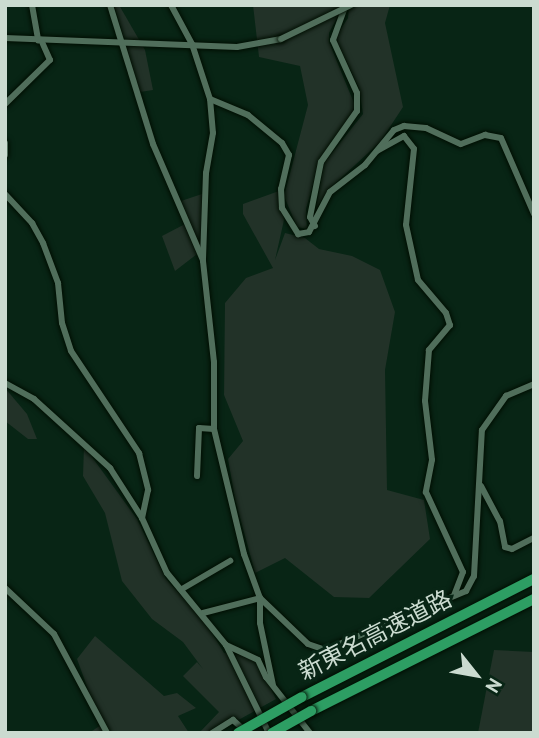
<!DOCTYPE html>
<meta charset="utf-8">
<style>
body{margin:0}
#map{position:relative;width:539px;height:738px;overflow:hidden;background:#082515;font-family:"PT Sans","Noto Sans JP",sans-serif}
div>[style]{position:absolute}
.green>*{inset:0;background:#223228}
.roads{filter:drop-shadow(0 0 2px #000e02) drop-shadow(0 0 2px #000e02)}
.minor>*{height:6px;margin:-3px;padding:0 3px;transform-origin:3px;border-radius:3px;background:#506e5b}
.highway>*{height:10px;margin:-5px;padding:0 5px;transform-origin:5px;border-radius:5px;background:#2d9e63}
.bridges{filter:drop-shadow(0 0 2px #000e02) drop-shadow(0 0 2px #000e02)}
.minor-bridge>*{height:6px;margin:-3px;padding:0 3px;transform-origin:3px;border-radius:3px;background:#506e5b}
.highway-bridge>*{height:10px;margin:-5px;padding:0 5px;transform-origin:5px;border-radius:5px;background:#2d9e63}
span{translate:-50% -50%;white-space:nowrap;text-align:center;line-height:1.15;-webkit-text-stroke:6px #082515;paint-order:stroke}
.street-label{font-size:24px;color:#cbdbd0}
.frame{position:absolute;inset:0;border:7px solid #cbdbd0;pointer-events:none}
.north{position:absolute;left:441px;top:640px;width:70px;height:70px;-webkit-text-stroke:5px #082515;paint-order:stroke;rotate:121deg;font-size:19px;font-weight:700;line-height:28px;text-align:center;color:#cbdbd0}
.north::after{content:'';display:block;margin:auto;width:24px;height:32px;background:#cbdbd0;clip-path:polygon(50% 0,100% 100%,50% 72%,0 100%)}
</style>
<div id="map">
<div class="green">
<div style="clip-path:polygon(114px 5px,119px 5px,145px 50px,153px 90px,140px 92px)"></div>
<div style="clip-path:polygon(253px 5px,344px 5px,329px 33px,329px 42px,354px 103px,354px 112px,320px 160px,306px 209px,307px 229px,297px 227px,284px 196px,308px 105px,300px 66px,259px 57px)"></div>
<div style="clip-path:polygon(349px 5px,390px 5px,385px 23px,403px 107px,380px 142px,328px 190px,316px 209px,324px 163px,363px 114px,359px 88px,335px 38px,348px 18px)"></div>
<div style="clip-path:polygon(279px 191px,284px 220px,275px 260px,285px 233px,305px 238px,319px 249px,352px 256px,380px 270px,395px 312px,385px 370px,387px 490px,424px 500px,430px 539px,369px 598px,334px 597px,285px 558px,255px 573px,235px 499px,228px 459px,243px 441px,224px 395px,225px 303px,246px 278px,273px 268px,243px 214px,243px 204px)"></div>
<div style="clip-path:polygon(205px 193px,201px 251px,175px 271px,162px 236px,187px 223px,181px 201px)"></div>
<div style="clip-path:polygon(5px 388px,27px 414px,37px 439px,28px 439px,5px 421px)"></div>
<div style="clip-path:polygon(84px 446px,137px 519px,166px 579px,206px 623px,224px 653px,254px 656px,276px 699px,215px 733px,199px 733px,219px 712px,183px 676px,197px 662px,203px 669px,183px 642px,152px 619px,122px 581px,105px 513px,83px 476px)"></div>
<div style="clip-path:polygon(95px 636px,164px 696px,177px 693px,196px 708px,178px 716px,189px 733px,89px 733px,101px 725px,77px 659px)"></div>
<div style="clip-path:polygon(494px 650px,534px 652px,534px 733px,478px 733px)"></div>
</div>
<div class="roads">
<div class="minor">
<div style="left:32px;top:5px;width:36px;rotate:80deg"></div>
<div style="left:110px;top:5px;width:145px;rotate:72.8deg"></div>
<div style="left:153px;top:144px;width:126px;rotate:66.7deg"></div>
<div style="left:171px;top:5px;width:44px;rotate:61.7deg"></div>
<div style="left:192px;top:44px;width:58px;rotate:71.9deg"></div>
<div style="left:210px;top:99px;width:34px;rotate:85deg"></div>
<div style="left:213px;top:133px;width:41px;rotate:99.9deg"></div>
<div style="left:206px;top:173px;width:88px;rotate:92deg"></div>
<div style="left:203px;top:261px;width:102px;rotate:83.8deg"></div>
<div style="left:214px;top:362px;width:67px;rotate:90deg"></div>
<div style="left:214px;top:429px;width:129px;rotate:76.5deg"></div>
<div style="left:244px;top:554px;width:47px;rotate:70deg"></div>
<div style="left:260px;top:598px;width:25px;rotate:90deg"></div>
<div style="left:260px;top:623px;width:63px;rotate:78.2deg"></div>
<div style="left:5px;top:38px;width:232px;rotate:2.2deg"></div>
<div style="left:237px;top:47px;width:45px;rotate:-10.3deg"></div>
<div style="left:210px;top:99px;width:41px;rotate:22.8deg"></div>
<div style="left:248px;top:115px;width:44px;rotate:39.5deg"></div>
<div style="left:282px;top:143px;width:14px;rotate:60deg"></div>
<div style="left:289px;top:155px;width:35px;rotate:103deg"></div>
<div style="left:281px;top:189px;width:19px;rotate:87deg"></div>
<div style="left:282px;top:208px;width:31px;rotate:58deg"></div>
<div style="left:298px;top:234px;width:11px;rotate:-10deg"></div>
<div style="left:309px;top:232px;width:45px;rotate:-62.3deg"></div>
<div style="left:330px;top:192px;width:44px;rotate:-37.6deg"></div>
<div style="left:365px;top:165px;width:45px;rotate:-50.4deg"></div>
<div style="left:394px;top:130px;width:11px;rotate:-22deg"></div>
<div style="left:404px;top:126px;width:22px;rotate:5deg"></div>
<div style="left:426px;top:128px;width:38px;rotate:25deg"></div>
<div style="left:461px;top:144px;width:26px;rotate:-21deg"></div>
<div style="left:485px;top:135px;width:16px;rotate:11deg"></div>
<div style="left:501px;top:138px;width:83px;rotate:66.5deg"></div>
<div style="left:5px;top:104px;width:63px;rotate:-44.4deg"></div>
<div style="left:50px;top:60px;width:22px;rotate:-114deg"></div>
<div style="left:5px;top:143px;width:12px;rotate:90deg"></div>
<div style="left:377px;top:151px;width:31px;rotate:-29deg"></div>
<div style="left:404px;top:136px;width:16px;rotate:52deg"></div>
<div style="left:414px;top:149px;width:76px;rotate:96deg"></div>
<div style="left:406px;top:225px;width:56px;rotate:77.7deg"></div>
<div style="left:418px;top:280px;width:43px;rotate:49.7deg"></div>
<div style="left:446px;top:313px;width:13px;rotate:72deg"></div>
<div style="left:450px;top:325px;width:33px;rotate:130deg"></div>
<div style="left:429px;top:350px;width:51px;rotate:94.5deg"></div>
<div style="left:425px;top:401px;width:59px;rotate:83.2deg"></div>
<div style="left:432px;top:460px;width:33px;rotate:101deg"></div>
<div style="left:426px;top:492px;width:88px;rotate:65.2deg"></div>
<div style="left:463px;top:572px;width:25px;rotate:111deg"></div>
<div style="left:5px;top:194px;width:40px;rotate:47deg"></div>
<div style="left:32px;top:223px;width:23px;rotate:61deg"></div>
<div style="left:43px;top:243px;width:43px;rotate:69.4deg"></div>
<div style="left:58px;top:283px;width:40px;rotate:84.3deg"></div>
<div style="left:62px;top:323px;width:29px;rotate:72deg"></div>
<div style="left:71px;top:351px;width:123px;rotate:56.3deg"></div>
<div style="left:139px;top:453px;width:38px;rotate:76deg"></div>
<div style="left:148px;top:490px;width:29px;rotate:102deg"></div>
<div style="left:315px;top:226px;width:10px;rotate:-119deg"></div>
<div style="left:310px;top:217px;width:56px;rotate:-78.7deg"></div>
<div style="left:321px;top:162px;width:62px;rotate:-54.8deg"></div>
<div style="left:357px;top:111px;width:18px;rotate:-90deg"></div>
<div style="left:357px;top:93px;width:58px;rotate:-114.4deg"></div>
<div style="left:333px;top:40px;width:37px;rotate:-70deg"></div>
<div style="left:5px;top:383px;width:33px;rotate:29deg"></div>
<div style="left:34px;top:399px;width:103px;rotate:42.2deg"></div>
<div style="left:110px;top:468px;width:59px;rotate:57.4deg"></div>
<div style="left:142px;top:518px;width:60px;rotate:65.6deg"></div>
<div style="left:167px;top:573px;width:93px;rotate:50.7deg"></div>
<div style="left:226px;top:645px;width:98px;rotate:64deg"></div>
<div style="left:197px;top:476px;width:48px;rotate:-87.6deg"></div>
<div style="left:199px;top:428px;width:15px;rotate:4deg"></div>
<div style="left:481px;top:486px;width:40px;rotate:62deg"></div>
<div style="left:500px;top:521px;width:26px;rotate:79deg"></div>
<div style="left:505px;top:547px;width:7px;rotate:16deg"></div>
<div style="left:512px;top:549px;width:25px;rotate:-27deg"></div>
<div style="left:5px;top:588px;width:67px;rotate:43.2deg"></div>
<div style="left:54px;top:634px;width:112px;rotate:61.8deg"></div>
<div style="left:182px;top:589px;width:56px;rotate:-30.3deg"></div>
<div style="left:203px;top:613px;width:59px;rotate:-14.7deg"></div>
<div style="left:260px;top:598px;width:66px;rotate:43.8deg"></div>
<div style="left:308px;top:644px;width:18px;rotate:19deg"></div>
<div style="left:325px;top:650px;width:153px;rotate:-22.7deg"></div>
<div style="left:466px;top:591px;width:17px;rotate:-62deg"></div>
<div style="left:474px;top:576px;width:146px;rotate:-86.9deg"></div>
<div style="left:482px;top:430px;width:42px;rotate:-54.8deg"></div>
<div style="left:506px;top:396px;width:30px;rotate:-23deg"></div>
<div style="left:226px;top:645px;width:35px;rotate:25deg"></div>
<div style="left:258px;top:660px;width:19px;rotate:65deg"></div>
<div style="left:266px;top:677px;width:71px;rotate:51.8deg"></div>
<div style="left:212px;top:733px;width:25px;rotate:-32deg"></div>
<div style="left:233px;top:720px;width:15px;rotate:42deg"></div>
</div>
<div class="highway">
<div style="left:302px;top:697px;width:260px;rotate:-27deg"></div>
<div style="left:311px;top:711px;width:250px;rotate:-26.7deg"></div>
</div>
</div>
<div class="bridges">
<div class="minor-bridge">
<div style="left:281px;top:39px;width:78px;rotate:-25.9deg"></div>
</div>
<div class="highway-bridge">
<div style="left:238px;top:733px;width:73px;rotate:-29.4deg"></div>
<div style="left:272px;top:733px;width:45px;rotate:-29.4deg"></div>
</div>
</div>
<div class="street-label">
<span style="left:375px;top:635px;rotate:-27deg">新東名高速道路</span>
</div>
<div class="frame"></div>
<div class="north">N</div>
</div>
